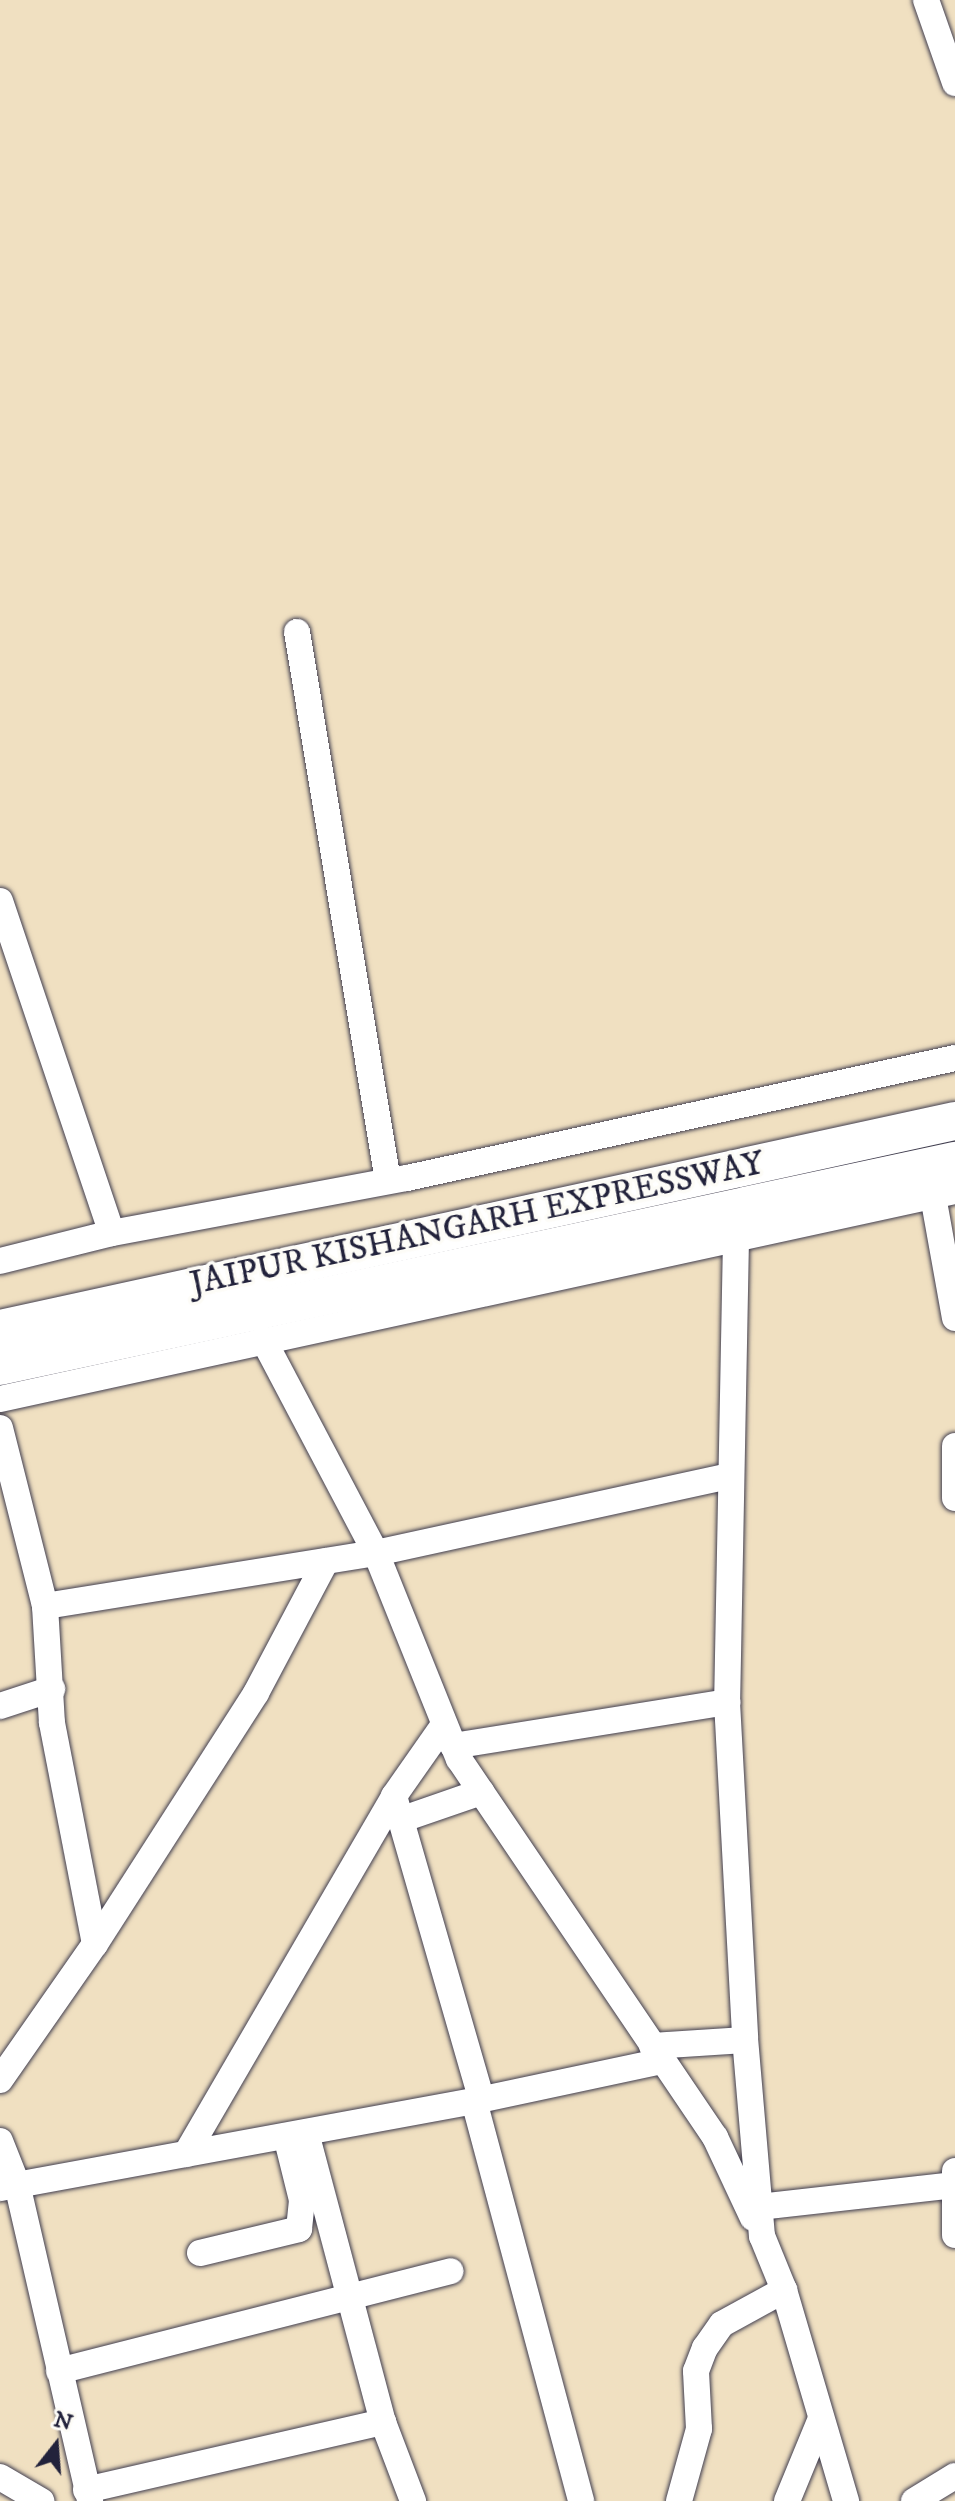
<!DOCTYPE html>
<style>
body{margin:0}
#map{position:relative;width:955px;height:2501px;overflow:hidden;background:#f0e0c1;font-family:"IM FELL DW Pica",serif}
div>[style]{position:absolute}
.roads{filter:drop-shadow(0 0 2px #413e4f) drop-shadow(0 0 2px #413e4f)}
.minor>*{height:26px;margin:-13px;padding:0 13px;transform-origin:13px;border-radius:13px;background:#fff}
.highway>*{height:38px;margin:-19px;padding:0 19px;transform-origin:19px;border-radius:19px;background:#fff}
span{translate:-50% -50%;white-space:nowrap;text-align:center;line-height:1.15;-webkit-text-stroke:7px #fdfcf7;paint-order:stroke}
.street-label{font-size:34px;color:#22223b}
.north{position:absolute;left:16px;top:2405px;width:80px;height:80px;-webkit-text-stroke:6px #fdfcf7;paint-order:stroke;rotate:17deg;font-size:22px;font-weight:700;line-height:32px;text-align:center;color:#22223b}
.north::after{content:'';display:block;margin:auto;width:28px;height:36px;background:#22223b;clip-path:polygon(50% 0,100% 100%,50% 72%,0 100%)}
</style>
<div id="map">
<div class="roads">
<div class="minor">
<div style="left:926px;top:0;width:88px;rotate:70.7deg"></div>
<div style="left:297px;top:632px;width:556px;rotate:80.59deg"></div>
<div style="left:0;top:901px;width:350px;rotate:71.4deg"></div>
<div style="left:933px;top:1196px;width:124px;rotate:79.8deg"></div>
<div style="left:736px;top:1239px;width:463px;rotate:91.1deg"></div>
<div style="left:727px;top:1702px;width:336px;rotate:86.9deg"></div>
<div style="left:745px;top:2038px;width:199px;rotate:85.1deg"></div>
<div style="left:762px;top:2236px;width:58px;rotate:67.8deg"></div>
<div style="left:784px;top:2290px;width:220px;rotate:73.6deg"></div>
<div style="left:0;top:1261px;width:115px;rotate:-14deg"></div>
<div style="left:112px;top:1233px;width:300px;rotate:-10.6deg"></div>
<div style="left:407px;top:1178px;width:561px;rotate:-12.35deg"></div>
<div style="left:263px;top:1339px;width:242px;rotate:62.2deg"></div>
<div style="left:376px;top:1553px;width:222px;rotate:68.1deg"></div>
<div style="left:459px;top:1759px;width:457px;rotate:55.9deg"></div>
<div style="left:715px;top:2137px;width:89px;rotate:64.9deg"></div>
<div style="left:0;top:1399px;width:977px;rotate:-12.29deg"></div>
<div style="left:0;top:1428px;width:184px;rotate:75.8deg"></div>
<div style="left:45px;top:1606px;width:117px;rotate:86.6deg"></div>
<div style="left:52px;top:1723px;width:225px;rotate:79deg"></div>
<div style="left:955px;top:1446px;width:52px;rotate:90deg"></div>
<div style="left:45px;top:1606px;width:335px;rotate:-9.1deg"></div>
<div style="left:376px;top:1553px;width:362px;rotate:-12.3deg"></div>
<div style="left:0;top:1706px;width:55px;rotate:-18.1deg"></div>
<div style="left:453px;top:1746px;width:278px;rotate:-9.1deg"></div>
<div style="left:394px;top:1796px;width:316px;rotate:73.9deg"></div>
<div style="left:403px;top:1819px;width:83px;rotate:-19.1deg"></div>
<div style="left:652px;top:2046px;width:93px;rotate:-3.7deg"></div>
<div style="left:0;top:2080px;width:166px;rotate:-55.1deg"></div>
<div style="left:95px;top:1944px;width:298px;rotate:-57.3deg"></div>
<div style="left:256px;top:1693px;width:149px;rotate:-62.1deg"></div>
<div style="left:474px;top:2101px;width:414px;rotate:75deg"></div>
<div style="left:306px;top:2133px;width:299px;rotate:75.1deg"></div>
<div style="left:383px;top:2422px;width:85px;rotate:69.2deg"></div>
<div style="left:0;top:2141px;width:46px;rotate:68.4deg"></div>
<div style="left:17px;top:2184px;width:325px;rotate:77deg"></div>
<div style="left:186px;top:2154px;width:414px;rotate:-59.8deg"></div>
<div style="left:394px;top:1796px;width:85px;rotate:-55deg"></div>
<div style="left:955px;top:2171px;width:64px;rotate:90deg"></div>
<div style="left:0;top:2188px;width:482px;rotate:-10.4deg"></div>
<div style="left:474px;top:2101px;width:192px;rotate:-12deg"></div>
<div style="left:759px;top:2207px;width:197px;rotate:-6.4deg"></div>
<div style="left:200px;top:2253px;width:102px;rotate:-13.6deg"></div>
<div style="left:299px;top:2229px;width:29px;rotate:-84deg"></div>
<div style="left:302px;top:2200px;width:66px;rotate:-104deg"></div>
<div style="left:59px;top:2371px;width:404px;rotate:-14.3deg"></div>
<div style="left:0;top:2477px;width:48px;rotate:30.3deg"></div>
<div style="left:86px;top:2490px;width:305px;rotate:-12.9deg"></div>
<div style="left:679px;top:2501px;width:75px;rotate:-74.5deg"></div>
<div style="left:699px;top:2429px;width:58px;rotate:-93deg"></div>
<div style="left:696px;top:2371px;width:25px;rotate:-69deg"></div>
<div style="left:705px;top:2348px;width:29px;rotate:-55deg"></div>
<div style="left:722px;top:2324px;width:71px;rotate:-28.7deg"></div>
<div style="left:787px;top:2501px;width:87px;rotate:-67.6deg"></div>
<div style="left:914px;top:2501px;width:48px;rotate:-31.4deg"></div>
</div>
<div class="highway">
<div style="left:0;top:1329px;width:977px;rotate:-12.29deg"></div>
<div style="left:0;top:1366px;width:977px;rotate:-12.12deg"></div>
</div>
</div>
<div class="street-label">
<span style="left:477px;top:1224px;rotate:-12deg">JAIPUR KISHANGARH EXPRESSWAY</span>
</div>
<div class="north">N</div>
</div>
